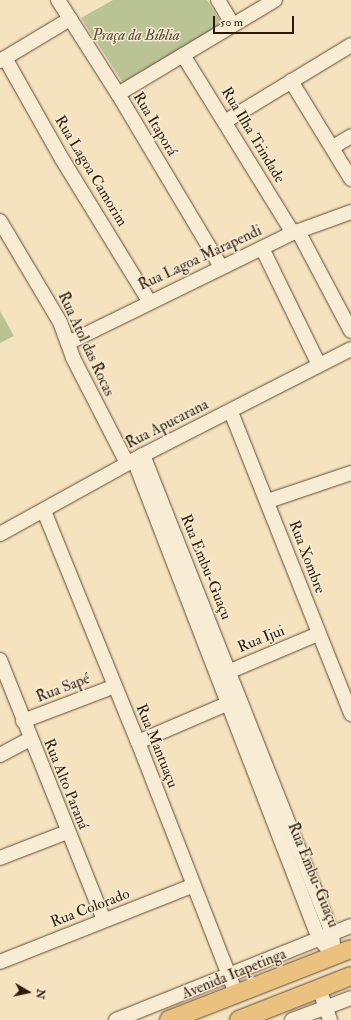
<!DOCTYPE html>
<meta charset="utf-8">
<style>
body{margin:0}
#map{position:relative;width:351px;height:1020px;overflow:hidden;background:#f5e2be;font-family:"IM FELL Double Pica",serif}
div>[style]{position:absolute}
.green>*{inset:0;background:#bac393}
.roads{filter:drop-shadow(0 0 1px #604b36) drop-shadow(0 0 1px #604b36)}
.minor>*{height:14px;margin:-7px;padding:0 7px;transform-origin:7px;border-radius:7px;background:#f8ecd5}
.major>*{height:18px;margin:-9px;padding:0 9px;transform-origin:9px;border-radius:9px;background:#eac17f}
span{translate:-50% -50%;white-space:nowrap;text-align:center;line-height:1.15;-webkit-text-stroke:3px #f8ecd5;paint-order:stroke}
.park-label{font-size:15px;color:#584c32;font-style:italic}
.street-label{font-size:15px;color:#2e1909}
.north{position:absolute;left:8px;top:972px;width:40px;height:40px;-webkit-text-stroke:3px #f8ecd5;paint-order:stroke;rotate:99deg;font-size:11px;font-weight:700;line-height:16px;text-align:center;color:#2e1909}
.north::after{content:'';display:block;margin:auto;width:14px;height:18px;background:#2e1909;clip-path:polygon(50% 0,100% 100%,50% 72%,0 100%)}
.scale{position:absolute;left:213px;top:16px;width:81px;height:18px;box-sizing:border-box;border:2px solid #2e1909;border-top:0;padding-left:5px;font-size:12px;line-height:14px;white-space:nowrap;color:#2e1909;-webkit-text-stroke:3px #f8ecd5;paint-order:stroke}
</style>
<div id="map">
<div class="green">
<div style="clip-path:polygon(113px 0,207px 0,223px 25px,125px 86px,81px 18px)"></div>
<div style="clip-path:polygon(0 311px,14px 336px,0 343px)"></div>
</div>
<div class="roads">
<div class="minor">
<div style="left:58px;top:0;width:112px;rotate:57.4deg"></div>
<div style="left:118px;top:94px;width:201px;rotate:59.2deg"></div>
<div style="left:218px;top:0;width:29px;rotate:59deg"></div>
<div style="left:183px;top:55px;width:209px;rotate:58.3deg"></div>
<div style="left:5px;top:58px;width:116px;rotate:60.6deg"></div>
<div style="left:62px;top:159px;width:167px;rotate:58.5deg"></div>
<div style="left:0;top:61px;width:82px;rotate:-31deg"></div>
<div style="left:291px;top:81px;width:115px;rotate:58.5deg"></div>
<div style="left:118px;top:94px;width:183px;rotate:-30.9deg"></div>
<div style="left:226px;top:121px;width:146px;rotate:-31.3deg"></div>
<div style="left:333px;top:147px;width:21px;rotate:-31deg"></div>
<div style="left:0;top:221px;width:117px;rotate:59.3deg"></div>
<div style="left:60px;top:322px;width:38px;rotate:70deg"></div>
<div style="left:73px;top:358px;width:118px;rotate:62.8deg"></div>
<div style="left:298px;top:231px;width:113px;rotate:62.1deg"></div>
<div style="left:262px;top:248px;width:130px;rotate:64deg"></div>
<div style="left:68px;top:343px;width:250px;rotate:-26.1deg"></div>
<div style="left:293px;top:233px;width:62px;rotate:-19.9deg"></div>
<div style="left:231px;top:412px;width:325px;rotate:68.3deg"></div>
<div style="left:143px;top:455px;width:514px;rotate:68.43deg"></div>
<div style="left:332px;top:933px;width:22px;rotate:85deg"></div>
<div style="left:134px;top:460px;width:513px;rotate:68.88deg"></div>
<div style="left:319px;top:939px;width:22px;rotate:47deg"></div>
<div style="left:268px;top:501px;width:88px;rotate:-18.6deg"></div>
<div style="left:44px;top:511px;width:249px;rotate:67.9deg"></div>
<div style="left:138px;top:742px;width:270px;rotate:68.7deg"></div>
<div style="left:0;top:534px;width:163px;rotate:-28.9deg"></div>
<div style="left:143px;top:455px;width:233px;rotate:-27deg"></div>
<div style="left:0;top:660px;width:280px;rotate:68.2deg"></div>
<div style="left:221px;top:675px;width:105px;rotate:-22.9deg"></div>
<div style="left:23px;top:721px;width:98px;rotate:-20.8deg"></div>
<div style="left:138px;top:742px;width:107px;rotate:-23.2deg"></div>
<div style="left:0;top:755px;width:34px;rotate:-28deg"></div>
<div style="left:0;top:858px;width:72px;rotate:-21.2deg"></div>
<div style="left:0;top:962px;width:206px;rotate:-21.6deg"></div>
<div style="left:319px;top:988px;width:34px;rotate:71deg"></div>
<div style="left:116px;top:1020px;width:253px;rotate:-21.8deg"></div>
<div style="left:292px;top:1020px;width:63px;rotate:-20.4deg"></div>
</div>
<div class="major">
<div style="left:169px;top:1020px;width:195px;rotate:-21.3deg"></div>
<div style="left:239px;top:1020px;width:120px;rotate:-21.4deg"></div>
</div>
</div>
<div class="park-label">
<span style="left:136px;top:36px">Praça da Bíblia</span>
</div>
<div class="street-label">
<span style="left:155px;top:124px;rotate:59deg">Rua Itaporá</span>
<span style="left:253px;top:135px;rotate:59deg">Rua Ilha Trindade</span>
<span style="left:91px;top:171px;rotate:59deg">Rua Lagoa Camorim</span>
<span style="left:200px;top:258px;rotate:-25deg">Rua Lagoa Marapendi</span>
<span style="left:86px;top:344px;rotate:65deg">Rua Atol das Rocas</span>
<span style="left:167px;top:424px;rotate:-27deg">Rua Apucarana</span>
<span style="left:307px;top:557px;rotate:69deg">Rua Xombre</span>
<span style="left:206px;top:567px;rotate:68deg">Rua Embu-Guaçu</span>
<span style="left:261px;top:639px;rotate:-22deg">Rua Ijui</span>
<span style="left:63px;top:688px;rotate:-21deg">Rua Sapé</span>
<span style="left:157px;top:746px;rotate:68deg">Rua Mantuaçu</span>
<span style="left:66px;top:784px;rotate:68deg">Rua Alto Paraná</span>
<span style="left:313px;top:875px;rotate:68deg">Rua Embu-Guaçu</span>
<span style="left:90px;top:908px;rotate:-21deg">Rua Colorado</span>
<span style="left:234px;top:974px;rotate:-22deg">Avenida Itapetinga</span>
</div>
<div class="north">N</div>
<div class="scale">50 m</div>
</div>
